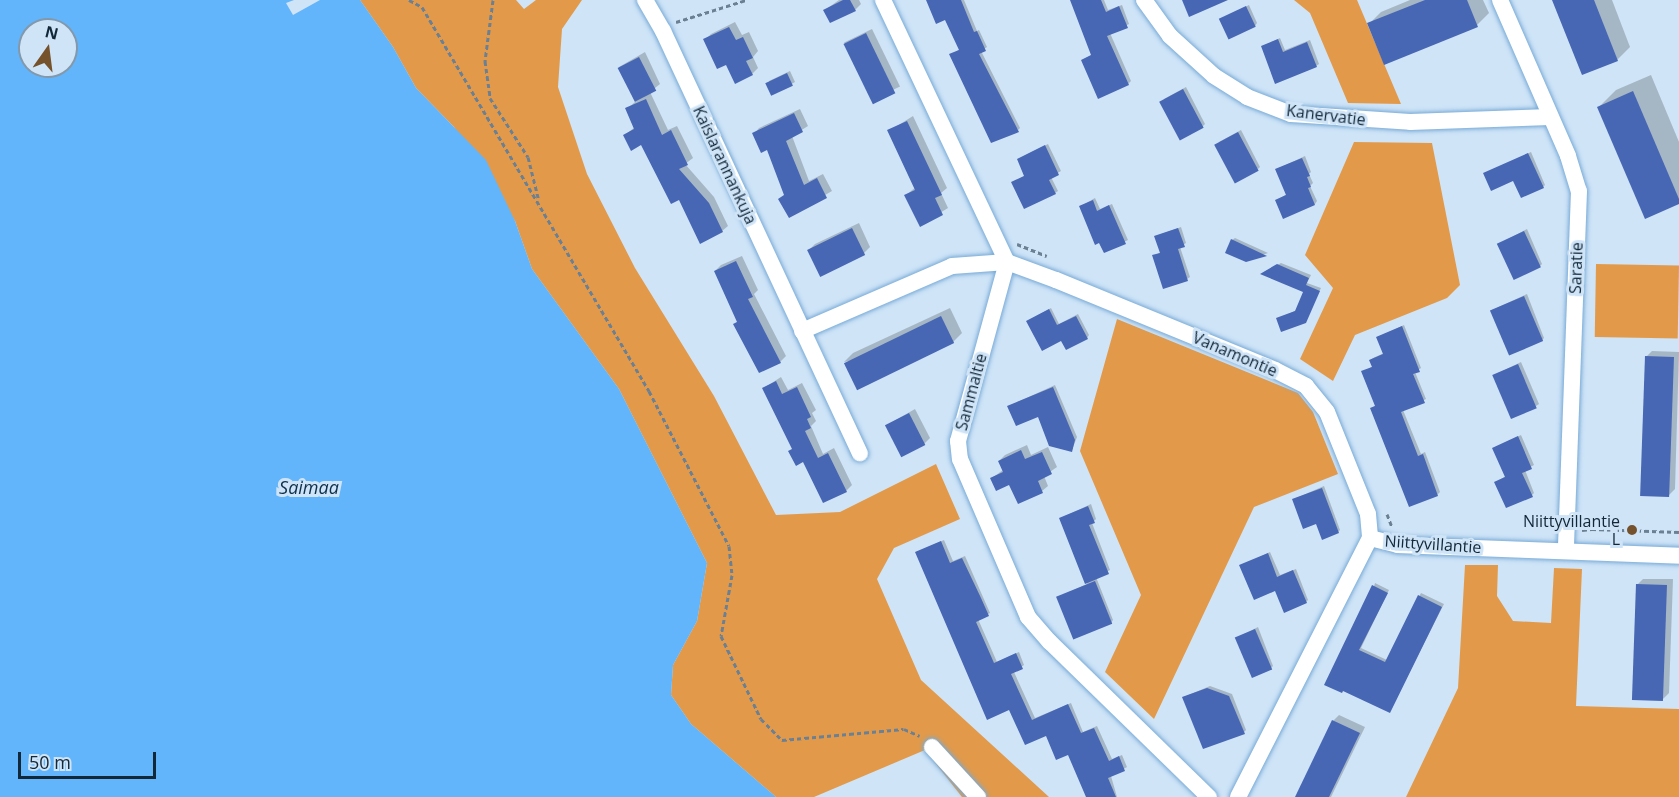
<!DOCTYPE html>
<style>
body{margin:0}
#map{position:relative;width:1679px;height:797px;overflow:hidden;background:#cfe4f7;font-family:"Open Sans",sans-serif}
div>[style]{position:absolute}
.forest>*{inset:0;background:#e29a4a;transform-origin:0 0}
.water>*{inset:0;background:#62b5fa}
.shadow>*{inset:0;background:#0003;transform-origin:0 0}
.building>*{inset:0;background:#4766b4;transform-origin:0 0}
.path>*{height:3px;margin-top:-1.5px;transform-origin:0;background:repeating-linear-gradient(90deg,#6b8092 0 4.5px,transparent 0 7.5px)}
.roads{filter:drop-shadow(0 0 2px #77aad7) drop-shadow(0 0 2px #77aad7)}
.street>*{height:16px;margin:-8px;padding:0 8px;transform-origin:8px;border-radius:8px;background:#fff}
.dots>*{width:16px;height:16px;translate:-50% -50%;box-sizing:border-box;border:3px solid #cfe4f7;border-radius:50%}
span{translate:-50% -50%;white-space:nowrap;text-align:center;line-height:1.15;-webkit-text-stroke:6px #cfe4f7;paint-order:stroke}
.street-label{font-size:16px;color:#122738}
.poi-label{font-size:16px;color:#122738}
.right{translate:-100% -50%;text-align:right}
.water-label{font-size:18px;color:#0c304b;font-style:italic}
.north{position:absolute;left:18px;top:18px;width:60px;height:60px;box-sizing:border-box;background:#cfe4f7;border:2px solid #8398ab;border-radius:50%;rotate:14deg;font-size:16px;font-weight:700;line-height:24px;text-align:center;color:#122738}
.north::after{content:'';display:block;margin:auto;width:21px;height:27px;background:#76522c;clip-path:polygon(50% 0,100% 100%,50% 72%,0 100%)}
.scale{position:absolute;left:18px;top:752px;width:138px;height:27px;box-sizing:border-box;border:3px solid #122738;border-top:0;padding-left:8px;font-size:18px;line-height:21px;white-space:nowrap;color:#122738;-webkit-text-stroke:4px #cfe4f7;paint-order:stroke}
</style>
<div id="map">
<div class="forest">
<div style="clip-path:polygon(360px 0,516px 0,524px 9px,536px 0,582px 0,562px 29px,558px 87px,587px 174px,635px 268px,714px 396px,776px 515px,840px 512px,936px 464px,960px 519px,894px 548px,877px 579px,921px 680px,1049px 797px,962px 797px,925px 750px,814px 797px,776px 797px,691px 724px,671px 695px,673px 665px,697px 621px,707px 563px,619px 389px,532px 269px,515px 221px,454px 127px,416px 88px,393px 47px)"></div>
<div style="clip-path:polygon(1294px 0,1357px 0,1401px 104px,1348px 103px,1310px 13px)"></div>
<div style="clip-path:polygon(1354px 142px,1432px 143px,1460px 285px,1447px 298px,1355px 335px,1333px 381px,1300px 359px,1333px 288px,1305px 255px)"></div>
<div style="left:1596px;top:264px;width:83px;height:73px;rotate:1deg"></div>
<div style="clip-path:polygon(1117px 319px,1298px 393px,1313px 412px,1338px 474px,1254px 507px,1154px 719px,1105px 672px,1141px 595px,1080px 451px)"></div>
<div style="clip-path:polygon(1465px 565px,1498px 565px,1497px 596px,1513px 621px,1551px 623px,1554px 568px,1582px 569px,1576px 706px,1679px 709px,1679px 797px,1406px 797px,1458px 688px)"></div>
</div>
<div class="water">
<div style="clip-path:polygon(evenodd,0 0,294px 0,286px 3px,293px 15px,320px 0,360px 0,393px 47px,416px 88px,486px 160px,515px 221px,532px 269px,619px 389px,707px 563px,697px 621px,673px 665px,671px 695px,691px 724px,776px 797px,0 797px,0 0,30px 30px,66px 30px,66px 66px,30px 66px,30px 30px)"></div>
</div>
<div class="shadow">
<div style="clip-path:polygon(839px 0,859px 0,861px 4px,855px 10px,825px 10px)"></div>
<div style="clip-path:polygon(928px 0,964px 0,977px 31px,979px 30px,987px 47px,981px 51px,1020px 128px,1018px 130px,951px 55px,960px 49px,946px 18px)"></div>
<div style="clip-path:polygon(1072px 0,1104px 0,1108px 10px,1122px 5px,1129px 24px,1110px 33px,1131px 81px,1128px 84px,1082px 60px,1092px 55px)"></div>
<div style="clip-path:polygon(1410px 0,1483px 0,1489px 13px,1477px 25px,1369px 24px,1381px 12px)"></div>
<div style="clip-path:polygon(1553px 0,1612px 0,1630px 47px,1617px 60px)"></div>
<div style="clip-path:polygon(1249px 5px,1257px 23px,1255px 26px,1221px 19px)"></div>
<div style="clip-path:polygon(735px 22px,742px 35px,749px 32px,758px 51px,753px 57px,758px 68px,752px 74px,727px 63px,705px 40px,711px 34px)"></div>
<div style="left:872px;top:29px;width:64px;height:31px;rotate:64deg"></div>
<div style="clip-path:polygon(1280px 38px,1285px 50px,1310px 40px,1319px 64px,1316px 66px,1263px 46px)"></div>
<div style="clip-path:polygon(645px 52px,660px 84px,650px 92px,668px 130px,677px 126px,693px 158px,685px 164px,714px 197px,728px 226px,722px 231px,680px 198px,642px 143px,625px 135px,635px 127px,627px 109px,635px 102px,619px 67px)"></div>
<div style="clip-path:polygon(790px 71px,795px 82px,772px 95px,769px 81px)"></div>
<div style="clip-path:polygon(1651px 75px,1679px 142px,1679px 203px,1599px 107px,1616px 90px)"></div>
<div style="clip-path:polygon(1186px 87px,1205px 124px,1203px 126px,1164px 99px)"></div>
<div style="clip-path:polygon(800px 109px,808px 126px,792px 136px,809px 181px,823px 174px,832px 191px,789px 216px,785px 194px,767px 148px,754px 134px,759px 128px)"></div>
<div style="clip-path:polygon(913px 116px,947px 188px,941px 193px,948px 208px,920px 225px,906px 195px,916px 187px,889px 131px)"></div>
<div style="clip-path:polygon(1241px 130px,1260px 167px,1258px 169px,1219px 142px)"></div>
<div style="clip-path:polygon(1048px 144px,1061px 171px,1051px 177px,1058px 191px,1055px 193px,1013px 182px,1026px 175px,1018px 159px)"></div>
<div style="clip-path:polygon(1531px 152px,1545px 185px,1543px 187px,1485px 174px)"></div>
<div style="clip-path:polygon(1305px 156px,1311px 172px,1309px 174px,1313px 183px,1310px 186px,1317px 201px,1315px 204px,1277px 200px,1287px 194px,1277px 169px)"></div>
<div style="clip-path:polygon(1095px 198px,1100px 209px,1112px 204px,1128px 240px,1104px 252px,1081px 206px)"></div>
<div style="clip-path:polygon(859px 223px,870px 247px,864px 253px,809px 250px,815px 244px)"></div>
<div style="clip-path:polygon(1181px 227px,1186px 243px,1180px 247px,1190px 277px,1187px 279px,1154px 256px,1161px 252px,1156px 236px)"></div>
<div style="clip-path:polygon(1527px 229px,1542px 264px,1540px 266px,1499px 244px)"></div>
<div style="clip-path:polygon(1235px 238px,1268px 253px,1246px 261px,1232px 240px)"></div>
<div style="clip-path:polygon(742px 256px,758px 290px,754px 294px,786px 356px,780px 362px,735px 324px,738px 321px,715px 271px,721px 265px)"></div>
<div style="clip-path:polygon(1281px 263px,1311px 275px,1307px 283px,1321px 288px,1305px 321px,1278px 319px,1297px 310px,1305px 292px,1264px 272px)"></div>
<div style="clip-path:polygon(1527px 294px,1544px 338px,1542px 340px,1492px 310px)"></div>
<div style="clip-path:polygon(950px 308px,962px 333px,953px 342px,844px 362px,853px 353px)"></div>
<div style="clip-path:polygon(1051px 308px,1059px 324px,1078px 314px,1089px 335px,1087px 338px,1061px 339px,1031px 319px)"></div>
<div style="clip-path:polygon(1404px 325px,1421px 368px,1415px 372px,1426px 399px,1403px 410px,1421px 454px,1425px 452px,1440px 492px,1437px 495px,1372px 408px,1376px 405px,1363px 372px,1373px 366px,1371px 360px,1373px 358px,1384px 353px,1378px 337px)"></div>
<div style="clip-path:polygon(1652px 351px,1679px 352px,1675px 489px,1669px 495px,1646px 357px)"></div>
<div style="clip-path:polygon(1521px 362px,1539px 404px,1536px 406px,1494px 375px)"></div>
<div style="clip-path:polygon(781px 377px,788px 390px,802px 383px,816px 410px,812px 413px,816px 421px,811px 426px,823px 454px,834px 448px,852px 485px,846px 491px,793px 448px,764px 388px)"></div>
<div style="clip-path:polygon(1055px 385px,1077px 437px,1072px 450px,1038px 415px,1009px 406px)"></div>
<div style="clip-path:polygon(915px 409px,930px 438px,924px 444px,887px 425px)"></div>
<div style="clip-path:polygon(1521px 435px,1534px 465px,1525px 470px,1534px 493px,1532px 495px,1496px 482px,1506px 476px,1494px 448px)"></div>
<div style="clip-path:polygon(1027px 445px,1031px 455px,1048px 447px,1057px 467px,1044px 476px,1048px 486px,1042px 491px,1018px 502px,1010px 483px,992px 478px,1003px 470px,999px 461px,1005px 455px)"></div>
<div style="clip-path:polygon(1324px 486px,1340px 530px,1338px 532px,1317px 522px,1294px 499px)"></div>
<div style="clip-path:polygon(1091px 504px,1096px 519px,1092px 523px,1110px 570px,1096px 577px,1113px 620px,1111px 623px,1058px 597px,1087px 584px,1061px 518px)"></div>
<div style="clip-path:polygon(944px 540px,953px 561px,965px 556px,990px 613px,978px 619px,997px 662px,1019px 652px,1024px 665px,1014px 672px,1035px 718px,1071px 703px,1083px 732px,1097px 726px,1112px 759px,1122px 755px,1127px 767px,1111px 776px,1117px 797px,1088px 797px,1069px 753px,1010px 708px,917px 552px)"></div>
<div style="clip-path:polygon(1270px 552px,1280px 575px,1296px 569px,1308px 600px,1306px 602px,1276px 589px,1241px 566px)"></div>
<div style="clip-path:polygon(1643px 579px,1673px 579px,1669px 693px,1663px 699px,1637px 585px)"></div>
<div style="clip-path:polygon(1375px 583px,1389px 590px,1361px 648px,1387px 660px,1421px 593px,1444px 604px,1390px 711px,1343px 689px)"></div>
<div style="clip-path:polygon(1258px 627px,1273px 666px,1271px 668px,1236px 638px)"></div>
<div style="clip-path:polygon(1210px 686px,1232px 694px,1246px 730px,1244px 732px,1184px 697px)"></div>
<div style="clip-path:polygon(1339px 715px,1365px 727px,1331px 797px,1297px 797px,1333px 721px)"></div>
</div>
<div class="building">
<div style="clip-path:polygon(843px 0,850px 0,856px 11px,830px 23px,823px 10px)"></div>
<div style="clip-path:polygon(926px 0,961px 0,974px 32px,977px 31px,986px 51px,979px 54px,1019px 132px,991px 143px,949px 54px,959px 50px,945px 20px,936px 24px)"></div>
<div style="clip-path:polygon(1070px 0,1101px 0,1106px 12px,1119px 6px,1128px 28px,1107px 36px,1129px 85px,1098px 99px,1081px 60px,1091px 55px)"></div>
<div style="clip-path:polygon(1182px 0,1228px 0,1189px 17px)"></div>
<div style="clip-path:polygon(1425px 0,1467px 0,1478px 27px,1384px 65px,1367px 23px)"></div>
<div style="clip-path:polygon(1552px 0,1594px 0,1618px 61px,1582px 75px)"></div>
<div style="left:1246px;top:6px;width:23px;height:30px;rotate:65deg"></div>
<div style="clip-path:polygon(729px 27px,736px 40px,743px 37px,753px 58px,746px 61px,753px 75px,735px 84px,726px 65px,717px 69px,703px 39px)"></div>
<div style="left:866px;top:33px;width:67px;height:25px;rotate:64deg"></div>
<div style="clip-path:polygon(1278px 39px,1283px 52px,1307px 42px,1317px 67px,1275px 84px,1261px 46px)"></div>
<div style="left:639px;top:57px;width:38px;height:24px;rotate:63deg"></div>
<div style="left:787px;top:73px;width:14px;height:24px;rotate:65deg"></div>
<div style="left:1183px;top:89px;width:44px;height:27px;rotate:62deg"></div>
<div style="clip-path:polygon(1633px 91px,1679px 199px,1679px 204px,1645px 219px,1597px 107px)"></div>
<div style="clip-path:polygon(646px 99px,662px 135px,671px 130px,688px 165px,679px 169px,709px 203px,723px 232px,700px 244px,679px 200px,671px 204px,641px 145px,631px 151px,623px 135px,634px 129px,625px 108px)"></div>
<div style="clip-path:polygon(794px 113px,803px 132px,786px 141px,804px 185px,817px 178px,827px 198px,789px 218px,778px 199px,784px 195px,767px 150px,761px 153px,752px 133px)"></div>
<div style="clip-path:polygon(907px 121px,942px 195px,935px 198px,943px 215px,920px 227px,904px 195px,915px 190px,887px 130px)"></div>
<div style="left:1238px;top:132px;width:44px;height:27px;rotate:62deg"></div>
<div style="clip-path:polygon(1045px 145px,1059px 175px,1049px 180px,1056px 194px,1024px 209px,1011px 182px,1024px 176px,1017px 159px)"></div>
<div style="clip-path:polygon(1528px 153px,1544px 188px,1521px 198px,1513px 181px,1491px 191px,1483px 173px)"></div>
<div style="clip-path:polygon(1302px 158px,1310px 176px,1307px 177px,1311px 187px,1308px 188px,1315px 205px,1283px 219px,1275px 200px,1286px 195px,1275px 169px)"></div>
<div style="clip-path:polygon(1093px 200px,1097px 211px,1109px 205px,1126px 244px,1104px 253px,1099px 243px,1095px 245px,1079px 206px)"></div>
<div style="left:852px;top:228px;width:30px;height:50px;rotate:64deg"></div>
<div style="clip-path:polygon(1178px 228px,1185px 247px,1178px 249px,1188px 281px,1163px 289px,1152px 255px,1160px 253px,1154px 236px)"></div>
<div style="left:1524px;top:231px;width:40px;height:30px;rotate:65deg"></div>
<div style="clip-path:polygon(1231px 239px,1267px 256px,1246px 262px,1225px 253px)"></div>
<div style="clip-path:polygon(736px 261px,753px 297px,748px 299px,781px 363px,759px 373px,733px 324px,737px 322px,714px 271px)"></div>
<div style="clip-path:polygon(1277px 264px,1309px 278px,1306px 285px,1320px 291px,1306px 323px,1281px 332px,1276px 318px,1295px 311px,1303px 292px,1260px 274px)"></div>
<div style="left:1524px;top:296px;width:49px;height:37px;rotate:67deg"></div>
<div style="clip-path:polygon(1049px 309px,1057px 325px,1076px 316px,1088px 339px,1066px 350px,1061px 341px,1042px 351px,1026px 321px)"></div>
<div style="left:941px;top:316px;width:30px;height:108px;rotate:64deg"></div>
<div style="clip-path:polygon(1402px 326px,1420px 372px,1413px 374px,1425px 403px,1401px 412px,1418px 456px,1423px 454px,1438px 496px,1409px 507px,1370px 408px,1375px 406px,1361px 371px,1372px 367px,1369px 360px,1383px 354px,1376px 337px)"></div>
<div style="left:1645px;top:356px;width:29px;height:140px;rotate:2deg"></div>
<div style="left:1518px;top:364px;width:48px;height:28px;rotate:67deg"></div>
<div style="clip-path:polygon(776px 381px,782px 394px,797px 387px,811px 417px,807px 419px,811px 428px,805px 431px,818px 458px,828px 453px,847px 492px,823px 503px,803px 462px,796px 466px,788px 451px,792px 449px,762px 388px)"></div>
<div style="clip-path:polygon(1053px 387px,1075px 440px,1072px 452px,1049px 446px,1038px 417px,1016px 426px,1007px 406px)"></div>
<div style="left:909px;top:413px;width:36px;height:27px;rotate:63deg"></div>
<div style="clip-path:polygon(1518px 436px,1532px 469px,1522px 473px,1533px 497px,1506px 508px,1494px 482px,1505px 477px,1492px 448px)"></div>
<div style="clip-path:polygon(1021px 450px,1025px 459px,1042px 452px,1052px 474px,1038px 481px,1043px 493px,1018px 504px,1009px 485px,996px 491px,990px 478px,1003px 472px,998px 461px)"></div>
<div style="clip-path:polygon(1322px 488px,1339px 533px,1322px 540px,1316px 524px,1303px 529px,1292px 499px)"></div>
<div style="clip-path:polygon(1088px 506px,1095px 523px,1089px 525px,1109px 574px,1085px 584px,1059px 518px)"></div>
<div style="clip-path:polygon(941px 541px,950px 563px,962px 558px,981px 598px,989px 616px,976px 622px,994px 663px,1016px 653px,1023px 669px,1011px 674px,1032px 720px,1068px 704px,1081px 733px,1094px 728px,1109px 761px,1119px 756px,1125px 771px,1108px 778px,1116px 797px,1086px 797px,1068px 755px,1056px 760px,1046px 736px,1025px 745px,1009px 710px,987px 720px,915px 552px)"></div>
<div style="clip-path:polygon(1268px 553px,1277px 577px,1293px 570px,1307px 603px,1284px 613px,1275px 591px,1254px 600px,1239px 565px)"></div>
<div style="left:1095px;top:581px;width:46px;height:42px;rotate:68deg"></div>
<div style="left:1636px;top:584px;width:31px;height:116px;rotate:2deg"></div>
<div style="clip-path:polygon(1372px 585px,1388px 593px,1359px 650px,1385px 662px,1418px 595px,1442px 607px,1390px 713px,1343px 691px,1342px 693px,1324px 685px)"></div>
<div style="left:1255px;top:629px;width:44px;height:22px;rotate:67deg"></div>
<div style="clip-path:polygon(1207px 688px,1229px 696px,1245px 734px,1203px 749px,1182px 697px)"></div>
<div style="clip-path:polygon(1332px 720px,1360px 733px,1329px 797px,1295px 797px)"></div>
</div>
<div class="path">
<div style="left:409px;top:0;width:15px;rotate:28deg"></div>
<div style="left:422px;top:7px;width:446px;rotate:59.4deg"></div>
<div style="left:649px;top:391px;width:174px;rotate:62.7deg"></div>
<div style="left:729px;top:546px;width:29px;rotate:84deg"></div>
<div style="left:732px;top:575px;width:62px;rotate:100.2deg"></div>
<div style="left:721px;top:636px;width:92px;rotate:64.3deg"></div>
<div style="left:761px;top:719px;width:30px;rotate:45deg"></div>
<div style="left:782px;top:740px;width:122px;rotate:-5.2deg"></div>
<div style="left:904px;top:729px;width:17px;rotate:24deg"></div>
<div style="left:493px;top:0;width:62px;rotate:97.5deg"></div>
<div style="left:485px;top:61px;width:37px;rotate:82deg"></div>
<div style="left:490px;top:98px;width:70px;rotate:57.2deg"></div>
<div style="left:528px;top:157px;width:45px;rotate:76deg"></div>
<div style="left:676px;top:22px;width:73px;rotate:-17.4deg"></div>
<div style="left:1017px;top:244px;width:32px;rotate:22deg"></div>
<div style="left:1387px;top:514px;width:14px;rotate:69deg"></div>
<div style="left:1585px;top:521px;width:11px;rotate:49deg"></div>
<div style="left:1592px;top:529px;width:87px;rotate:2deg"></div>
<div style="left:1582px;top:530px;width:10px;rotate:-6deg"></div>
</div>
<div class="roads">
<div class="street">
<div style="left:645px;top:0;width:36px;rotate:60deg"></div>
<div style="left:663px;top:31px;width:466px;rotate:65deg"></div>
<div style="left:883px;top:0;width:290px;rotate:64.7deg"></div>
<div style="left:1007px;top:262px;width:186px;rotate:105.3deg"></div>
<div style="left:958px;top:441px;width:18px;rotate:84deg"></div>
<div style="left:960px;top:459px;width:172px;rotate:66.7deg"></div>
<div style="left:1028px;top:617px;width:33px;rotate:49deg"></div>
<div style="left:1050px;top:642px;width:222px;rotate:44.3deg"></div>
<div style="left:1144px;top:0;width:44px;rotate:54.2deg"></div>
<div style="left:1170px;top:36px;width:59px;rotate:42.3deg"></div>
<div style="left:1214px;top:76px;width:39px;rotate:32deg"></div>
<div style="left:1247px;top:97px;width:47px;rotate:21.1deg"></div>
<div style="left:1291px;top:114px;width:119px;rotate:3.8deg"></div>
<div style="left:1410px;top:122px;width:140px;rotate:-2deg"></div>
<div style="left:1500px;top:0;width:170px;rotate:66.4deg"></div>
<div style="left:1568px;top:156px;width:37px;rotate:73deg"></div>
<div style="left:1579px;top:191px;width:360px;rotate:92.1deg"></div>
<div style="left:802px;top:331px;width:163px;rotate:-23.4deg"></div>
<div style="left:952px;top:266px;width:55px;rotate:-4.2deg"></div>
<div style="left:1007px;top:262px;width:52px;rotate:20.2deg"></div>
<div style="left:1056px;top:280px;width:237px;rotate:22.3deg"></div>
<div style="left:1275px;top:370px;width:35px;rotate:27deg"></div>
<div style="left:1306px;top:386px;width:33px;rotate:51deg"></div>
<div style="left:1327px;top:412px;width:110px;rotate:68.1deg"></div>
<div style="left:1368px;top:514px;width:24px;rotate:85deg"></div>
<div style="left:932px;top:747px;width:68px;rotate:47.4deg"></div>
<div style="left:1238px;top:797px;width:291px;rotate:-63deg"></div>
<div style="left:1370px;top:538px;width:29px;rotate:14deg"></div>
<div style="left:1398px;top:545px;width:281px;rotate:2.2deg"></div>
</div>
</div>
<div class="dots">
<div style="left:1632px;top:530px;background:#76522c"></div>
</div>
<div class="street-label">
<span style="left:1326px;top:115px;rotate:7deg">Kanervatie</span>
<span style="left:725px;top:165px;rotate:65deg">Kaislarannankuja</span>
<span style="left:1576px;top:268px;rotate:-88deg">Saratie</span>
<span style="left:1235px;top:354px;rotate:23deg">Vanamontie</span>
<span style="left:971px;top:392px;rotate:-75deg">Sammaltie</span>
<span style="left:1433px;top:544px;rotate:4deg">Niittyvillantie</span>
</div>
<div class="poi-label">
<span class="right" style="left:1620px;top:530px">Niittyvillantie<br>L</span>
</div>
<div class="water-label">
<span style="left:309px;top:487px">Saimaa</span>
</div>
<div class="north">N</div>
<div class="scale">50 m</div>
</div>
